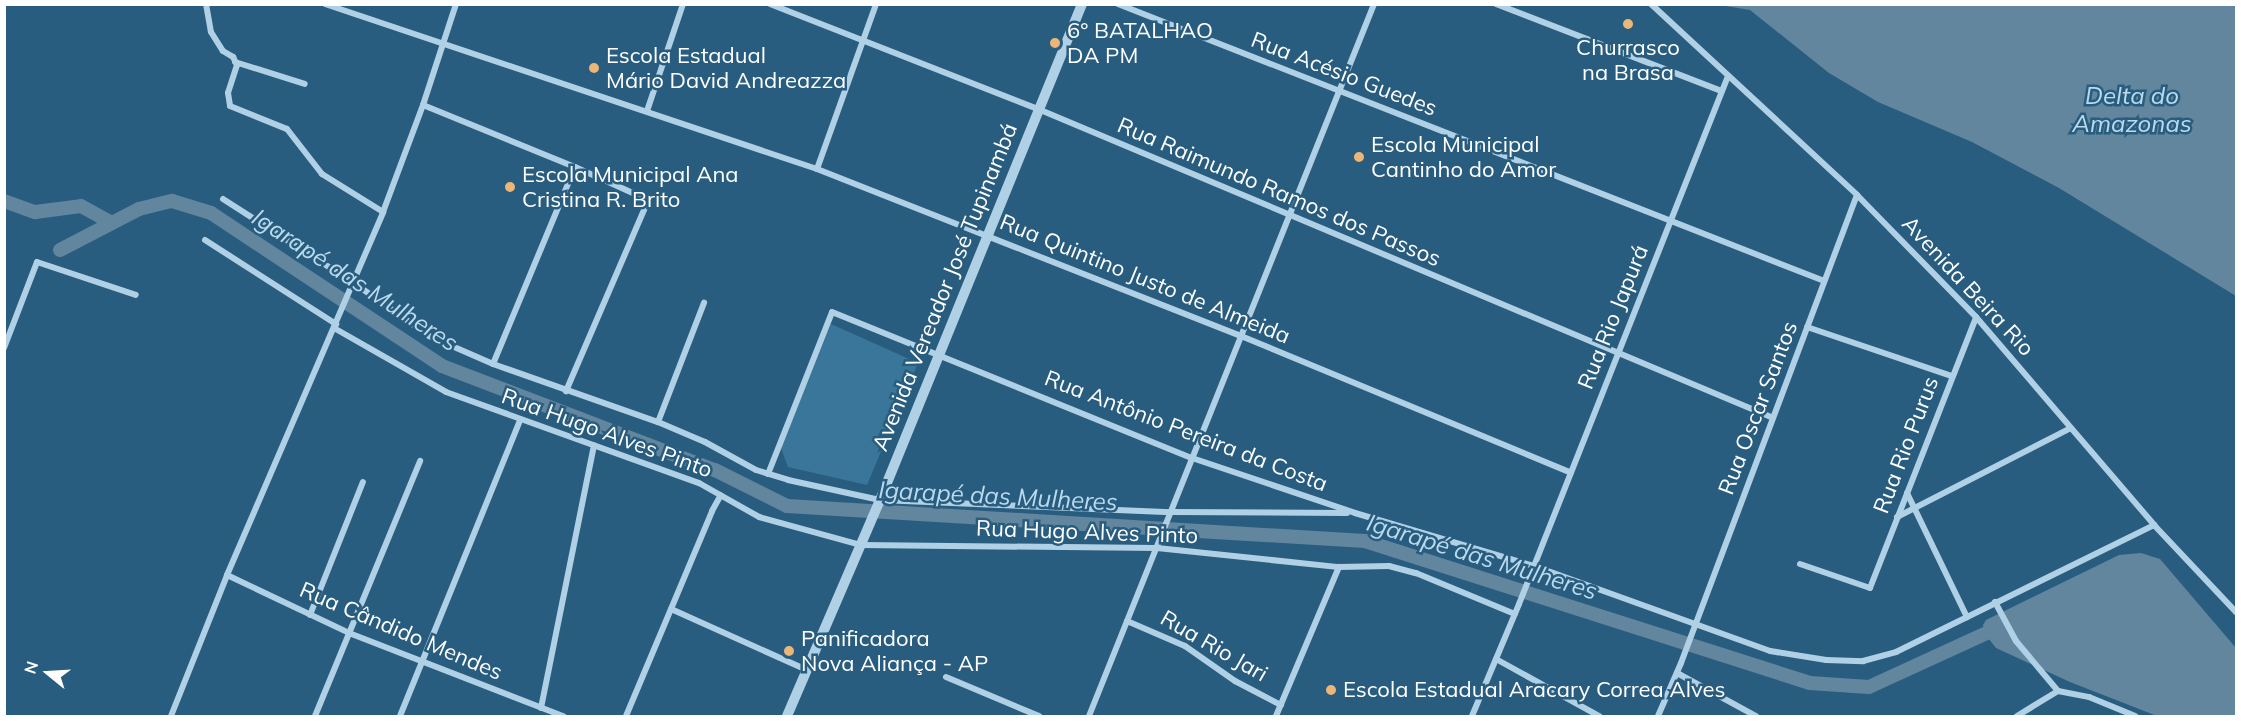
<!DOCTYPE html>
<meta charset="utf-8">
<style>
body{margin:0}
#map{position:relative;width:2241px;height:721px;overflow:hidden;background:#295d7f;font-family:Mulish,sans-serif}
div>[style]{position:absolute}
.green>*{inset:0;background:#3a769a}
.water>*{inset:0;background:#62869e}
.canal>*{height:14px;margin:-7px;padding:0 7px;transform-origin:7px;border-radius:7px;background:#62869e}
.minor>*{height:6px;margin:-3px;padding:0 3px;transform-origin:3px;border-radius:3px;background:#b0d1e5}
.tertiary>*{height:10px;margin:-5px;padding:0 5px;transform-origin:5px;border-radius:5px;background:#b0d1e5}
.dots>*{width:16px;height:16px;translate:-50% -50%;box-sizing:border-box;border:3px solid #295d7f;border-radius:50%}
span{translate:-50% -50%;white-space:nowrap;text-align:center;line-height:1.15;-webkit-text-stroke:5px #295d7f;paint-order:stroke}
.poi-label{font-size:22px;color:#fff}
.left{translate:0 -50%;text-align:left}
.street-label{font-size:22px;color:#fff}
.water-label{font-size:24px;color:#bbdaed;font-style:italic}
.frame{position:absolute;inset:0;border:6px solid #fff;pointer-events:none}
.north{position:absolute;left:18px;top:643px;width:60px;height:60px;-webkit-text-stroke:4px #295d7f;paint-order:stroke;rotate:288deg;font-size:16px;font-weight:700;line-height:24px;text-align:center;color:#fff}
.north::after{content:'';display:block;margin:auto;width:21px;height:27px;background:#fff;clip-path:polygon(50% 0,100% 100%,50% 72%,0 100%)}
</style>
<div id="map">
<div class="green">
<div style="clip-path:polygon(831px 324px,918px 363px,867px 485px,788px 467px,781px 448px)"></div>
</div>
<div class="water">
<div style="clip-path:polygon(1720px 5px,2236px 5px,2236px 296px,2059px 188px,1972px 142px,1878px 102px,1829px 73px,1750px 10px)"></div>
<div style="clip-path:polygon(2141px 553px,2160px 559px,2236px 648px,2236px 716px,2157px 716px,2070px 682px,1996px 648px,1985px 634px,1983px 625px,1986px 620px,2119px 555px)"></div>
</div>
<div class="canal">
<div style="left:4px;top:201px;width:33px;rotate:20deg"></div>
<div style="left:35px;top:212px;width:46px;rotate:-7.4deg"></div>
<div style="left:81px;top:206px;width:35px;rotate:29deg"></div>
<div style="left:60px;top:250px;width:89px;rotate:-27.4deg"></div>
<div style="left:139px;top:209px;width:34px;rotate:-14deg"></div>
<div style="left:172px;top:201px;width:41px;rotate:17.1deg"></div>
<div style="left:211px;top:213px;width:277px;rotate:33.5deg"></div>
<div style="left:442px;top:366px;width:292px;rotate:20.9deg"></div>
<div style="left:715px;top:470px;width:80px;rotate:26.6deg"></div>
<div style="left:787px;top:506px;width:579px;rotate:3.47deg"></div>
<div style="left:1365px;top:541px;width:467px;rotate:17.7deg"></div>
<div style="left:1810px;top:683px;width:59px;rotate:3.9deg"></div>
<div style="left:1869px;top:687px;width:128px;rotate:-24.6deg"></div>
</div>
<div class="minor">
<div style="left:206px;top:4px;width:28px;rotate:80deg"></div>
<div style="left:211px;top:32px;width:22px;rotate:58deg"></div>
<div style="left:223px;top:51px;width:12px;rotate:31deg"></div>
<div style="left:233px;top:57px;width:9px;rotate:63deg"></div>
<div style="left:237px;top:65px;width:29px;rotate:108deg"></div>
<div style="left:228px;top:93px;width:13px;rotate:81deg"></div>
<div style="left:230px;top:106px;width:61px;rotate:22deg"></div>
<div style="left:287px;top:129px;width:57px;rotate:52.1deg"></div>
<div style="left:322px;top:174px;width:72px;rotate:31.9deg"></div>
<div style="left:325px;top:4px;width:519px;rotate:18.54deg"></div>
<div style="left:817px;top:169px;width:456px;rotate:21.5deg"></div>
<div style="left:1241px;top:336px;width:357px;rotate:22.5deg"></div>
<div style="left:770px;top:4px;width:288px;rotate:21.4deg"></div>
<div style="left:1038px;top:109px;width:797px;rotate:22.8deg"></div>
<div style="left:1118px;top:4px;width:758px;rotate:21.42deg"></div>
<div style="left:1496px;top:4px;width:242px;rotate:21.1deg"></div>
<div style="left:1651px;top:4px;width:281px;rotate:42.8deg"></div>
<div style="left:1857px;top:195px;width:170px;rotate:45.7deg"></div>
<div style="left:1976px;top:317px;width:274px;rotate:49.4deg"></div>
<div style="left:2154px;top:525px;width:120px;rotate:46.7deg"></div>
<div style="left:235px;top:62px;width:73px;rotate:17.4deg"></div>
<div style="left:423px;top:105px;width:164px;rotate:22.2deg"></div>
<div style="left:575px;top:167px;width:78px;rotate:24.3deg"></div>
<div style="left:646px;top:199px;width:4px;rotate:76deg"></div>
<div style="left:647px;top:203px;width:205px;rotate:113.3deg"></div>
<div style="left:647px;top:111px;width:113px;rotate:-71.4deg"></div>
<div style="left:817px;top:169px;width:175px;rotate:-70.3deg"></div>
<div style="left:223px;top:199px;width:156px;rotate:32.7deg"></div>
<div style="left:354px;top:283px;width:92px;rotate:35.2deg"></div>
<div style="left:429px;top:336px;width:70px;rotate:23.6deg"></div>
<div style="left:493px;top:364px;width:175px;rotate:19.4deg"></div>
<div style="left:658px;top:422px;width:51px;rotate:23.1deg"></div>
<div style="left:705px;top:442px;width:58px;rotate:28.8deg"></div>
<div style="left:756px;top:470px;width:34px;rotate:17deg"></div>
<div style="left:788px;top:480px;width:94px;rotate:12.3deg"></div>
<div style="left:880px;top:500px;width:291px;rotate:2.4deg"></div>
<div style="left:1171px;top:512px;width:176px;rotate:0.3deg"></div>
<div style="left:205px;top:240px;width:156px;rotate:32.7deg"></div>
<div style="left:1807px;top:327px;width:153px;rotate:18.7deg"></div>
<div style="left:334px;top:328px;width:129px;rotate:29.7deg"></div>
<div style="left:446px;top:392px;width:269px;rotate:19.8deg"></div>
<div style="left:699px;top:483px;width:69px;rotate:29.5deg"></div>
<div style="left:759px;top:517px;width:106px;rotate:15.4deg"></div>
<div style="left:861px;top:545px;width:296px;rotate:0.6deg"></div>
<div style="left:1157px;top:548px;width:183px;rotate:6deg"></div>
<div style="left:1339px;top:567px;width:50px;rotate:-1.1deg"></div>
<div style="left:1389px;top:566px;width:28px;rotate:15deg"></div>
<div style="left:1416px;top:573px;width:107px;rotate:22.5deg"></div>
<div style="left:4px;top:348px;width:92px;rotate:-69deg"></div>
<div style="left:37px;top:262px;width:104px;rotate:18.4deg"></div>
<div style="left:493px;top:364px;width:213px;rotate:-67.4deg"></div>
<div style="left:658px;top:422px;width:128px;rotate:-68.9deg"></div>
<div style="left:768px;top:474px;width:174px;rotate:-68.4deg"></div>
<div style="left:832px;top:312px;width:388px;rotate:22.1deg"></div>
<div style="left:1192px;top:458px;width:172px;rotate:18.6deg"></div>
<div style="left:1355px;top:513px;width:187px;rotate:16.5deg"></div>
<div style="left:1534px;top:566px;width:251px;rotate:19.8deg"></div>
<div style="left:1770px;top:651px;width:57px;rotate:9.1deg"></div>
<div style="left:1826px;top:660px;width:37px;rotate:2deg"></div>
<div style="left:1863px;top:661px;width:34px;rotate:-15deg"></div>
<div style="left:1896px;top:652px;width:288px;rotate:-26.2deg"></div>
<div style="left:1907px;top:493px;width:138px;rotate:64.2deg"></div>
<div style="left:1897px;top:517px;width:195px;rotate:-27.1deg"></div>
<div style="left:1800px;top:564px;width:74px;rotate:18.9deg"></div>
<div style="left:1870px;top:588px;width:291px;rotate:-68.6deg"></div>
<div style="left:227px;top:575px;width:135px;rotate:25.4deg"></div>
<div style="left:349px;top:633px;width:230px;rotate:21.2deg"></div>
<div style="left:1995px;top:602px;width:44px;rotate:61.7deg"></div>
<div style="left:2016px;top:641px;width:65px;rotate:50deg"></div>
<div style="left:671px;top:609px;width:149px;rotate:24.2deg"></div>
<div style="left:310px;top:615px;width:143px;rotate:-68.3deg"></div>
<div style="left:1127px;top:621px;width:63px;rotate:23.3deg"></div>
<div style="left:1185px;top:646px;width:61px;rotate:35deg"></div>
<div style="left:1235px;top:681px;width:52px;rotate:27.6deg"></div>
<div style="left:1496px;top:659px;width:118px;rotate:29deg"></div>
<div style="left:1677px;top:673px;width:90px;rotate:28.6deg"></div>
<div style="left:946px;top:677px;width:101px;rotate:22.8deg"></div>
<div style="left:541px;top:708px;width:268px;rotate:-78.6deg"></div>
<div style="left:171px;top:716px;width:152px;rotate:-68.3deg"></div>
<div style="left:227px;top:575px;width:395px;rotate:-66.7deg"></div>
<div style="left:383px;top:212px;width:114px;rotate:-69.5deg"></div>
<div style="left:423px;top:105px;width:106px;rotate:-71.9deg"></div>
<div style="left:315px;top:716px;width:276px;rotate:-67.6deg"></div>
<div style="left:400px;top:716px;width:319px;rotate:-67.9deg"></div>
<div style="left:626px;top:716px;width:222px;rotate:-67.2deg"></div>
<div style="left:712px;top:511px;width:18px;rotate:-61deg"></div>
<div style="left:1089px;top:716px;width:767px;rotate:-68.18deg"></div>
<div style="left:1276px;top:716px;width:162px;rotate:-67.1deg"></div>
<div style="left:1472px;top:716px;width:121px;rotate:-67.2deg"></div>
<div style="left:1519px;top:604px;width:568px;rotate:-68.4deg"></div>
<div style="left:1658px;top:716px;width:58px;rotate:-66.5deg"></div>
<div style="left:1681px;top:663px;width:500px;rotate:-69.4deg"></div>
<div style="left:2017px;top:716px;width:48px;rotate:-31.4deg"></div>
<div style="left:2058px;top:691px;width:32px;rotate:11deg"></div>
<div style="left:2089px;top:697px;width:50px;rotate:22.4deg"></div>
</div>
<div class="tertiary">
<div style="left:787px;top:716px;width:235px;rotate:-66.7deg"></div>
<div style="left:880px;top:500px;width:536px;rotate:-67.84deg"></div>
</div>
<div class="dots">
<div style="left:1628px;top:24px;background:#ecb677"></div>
<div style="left:1055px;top:43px;background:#ecb677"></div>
<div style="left:594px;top:68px;background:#ecb677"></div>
<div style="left:1359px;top:157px;background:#ecb677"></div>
<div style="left:510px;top:187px;background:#ecb677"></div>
<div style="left:789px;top:651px;background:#ecb677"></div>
<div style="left:1331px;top:690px;background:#ecb677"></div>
</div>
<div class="poi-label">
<span class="left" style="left:1067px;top:43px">6° BATALHAO<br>DA PM</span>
<span style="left:1628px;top:60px">Churrasco<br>na Brasa</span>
<span class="left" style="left:606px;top:68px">Escola Estadual<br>Mário David Andreazza</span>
<span class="left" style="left:1371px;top:157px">Escola Municipal<br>Cantinho do Amor</span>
<span class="left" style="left:522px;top:187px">Escola Municipal Ana<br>Cristina R. Brito</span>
<span class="left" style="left:801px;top:651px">Panificadora<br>Nova Aliança - AP</span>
<span class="left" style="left:1343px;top:690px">Escola Estadual Aracary Correa Alves</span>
</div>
<div class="street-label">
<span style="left:1344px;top:74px;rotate:21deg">Rua Acésio Guedes</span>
<span style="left:1279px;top:192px;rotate:23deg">Rua Raimundo Ramos dos Passos</span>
<span style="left:1145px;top:279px;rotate:22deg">Rua Quintino Justo de Almeida</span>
<span style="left:1968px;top:286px;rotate:47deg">Avenida Beira Rio</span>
<span style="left:945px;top:287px;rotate:-68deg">Avenida Vereador José Tupinambá</span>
<span style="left:1613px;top:317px;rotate:-68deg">Rua Rio Japurá</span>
<span style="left:1758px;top:408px;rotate:-69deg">Rua Oscar Santos</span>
<span style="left:1186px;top:431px;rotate:21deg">Rua Antônio Pereira da Costa</span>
<span style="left:607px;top:433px;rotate:20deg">Rua Hugo Alves Pinto</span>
<span style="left:1906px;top:445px;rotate:-69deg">Rua Rio Purus</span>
<span style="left:1087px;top:532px;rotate:2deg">Rua Hugo Alves Pinto</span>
<span style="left:401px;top:631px;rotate:23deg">Rua Cândido Mendes</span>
<span style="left:1214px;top:646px;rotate:30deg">Rua Rio Jari</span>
</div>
<div class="water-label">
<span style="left:2132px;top:110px">Delta do<br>Amazonas</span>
<span style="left:355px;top:280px;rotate:33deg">Igarapé das Mulheres</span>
<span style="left:998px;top:496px;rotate:3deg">Igarapé das Mulheres</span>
<span style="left:1482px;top:557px;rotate:17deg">Igarapé das Mulheres</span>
</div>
<div class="frame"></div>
<div class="north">N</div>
</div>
